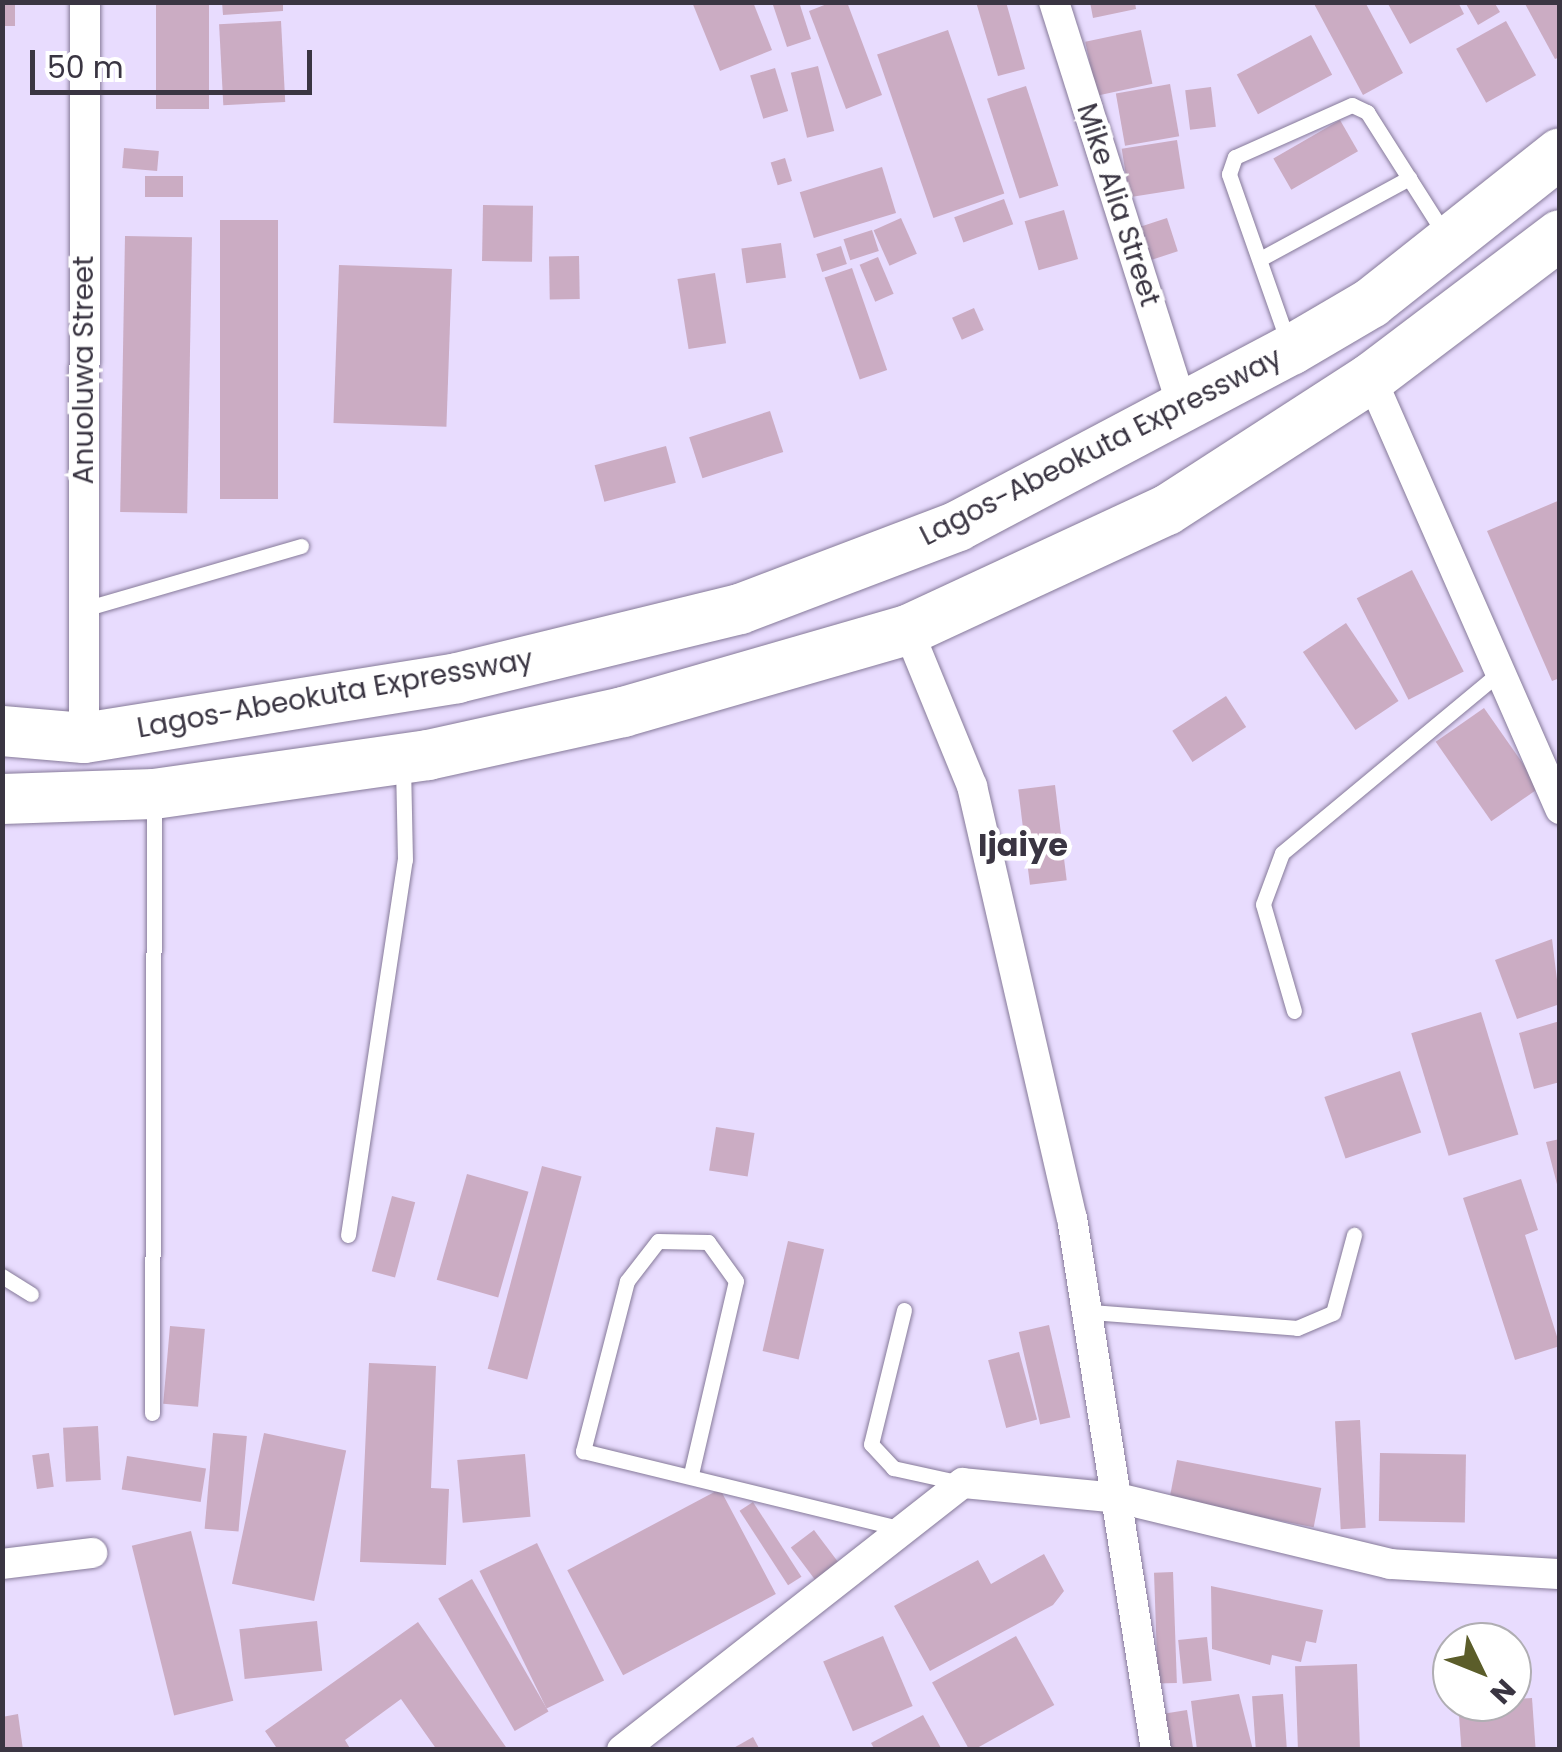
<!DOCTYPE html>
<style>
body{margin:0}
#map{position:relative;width:1562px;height:1752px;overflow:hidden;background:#e8dcfe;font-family:Poppins,sans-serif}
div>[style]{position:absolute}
.building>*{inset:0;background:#cbacc3;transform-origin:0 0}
.roads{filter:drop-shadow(0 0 2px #867a99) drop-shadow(0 0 2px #867a99)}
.service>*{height:15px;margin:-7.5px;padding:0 7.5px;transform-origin:7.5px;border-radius:7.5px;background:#fff}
.minor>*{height:30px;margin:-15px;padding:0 15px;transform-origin:15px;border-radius:15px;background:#fff}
.trunk>*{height:50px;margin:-25px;padding:0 25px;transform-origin:25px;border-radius:25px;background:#fff}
span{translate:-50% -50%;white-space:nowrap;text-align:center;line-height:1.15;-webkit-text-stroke:9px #fff;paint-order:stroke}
.street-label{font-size:28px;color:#3a3542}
.quarter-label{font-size:32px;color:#3a3542;font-weight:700}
.frame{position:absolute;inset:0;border:5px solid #3a3542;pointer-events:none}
.north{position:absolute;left:1432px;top:1622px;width:100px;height:100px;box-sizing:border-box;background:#fff;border:2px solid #b0aeb3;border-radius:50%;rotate:133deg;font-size:28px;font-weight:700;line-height:40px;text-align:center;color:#3a3542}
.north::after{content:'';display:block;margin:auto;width:35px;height:45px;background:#5b5d2a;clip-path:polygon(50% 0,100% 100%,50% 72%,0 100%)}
.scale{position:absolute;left:30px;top:50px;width:282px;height:45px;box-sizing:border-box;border:5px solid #3a3542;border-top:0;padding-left:12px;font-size:30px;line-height:35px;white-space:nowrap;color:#3a3542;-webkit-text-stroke:8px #fff;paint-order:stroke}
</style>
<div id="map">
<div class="building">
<div style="left:2px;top:2px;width:13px;height:24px"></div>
<div style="left:156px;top:2px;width:53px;height:107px"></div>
<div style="clip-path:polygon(222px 2px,283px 2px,283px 11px,223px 15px)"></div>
<div style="clip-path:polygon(692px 2px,753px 2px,772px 50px,720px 71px)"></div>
<div style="clip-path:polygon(772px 2px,799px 2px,811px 39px,787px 47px)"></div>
<div style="clip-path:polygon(832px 2px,847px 2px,882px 95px,846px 109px,809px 11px)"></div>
<div style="clip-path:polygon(976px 2px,1006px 2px,1025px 69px,998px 76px)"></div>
<div style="clip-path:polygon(1090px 2px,1135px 2px,1136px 9px,1093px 18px)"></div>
<div style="clip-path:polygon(1313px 2px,1365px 2px,1403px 73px,1363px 95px)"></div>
<div style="clip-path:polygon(1387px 2px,1458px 2px,1464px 14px,1410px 44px)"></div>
<div style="clip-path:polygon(1465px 2px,1494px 2px,1500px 12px,1478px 25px)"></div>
<div style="clip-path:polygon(1524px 2px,1560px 2px,1560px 57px,1555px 59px)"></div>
<div style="left:281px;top:21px;width:81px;height:62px;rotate:87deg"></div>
<div style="left:1506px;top:21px;width:62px;height:57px;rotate:61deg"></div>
<div style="left:948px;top:30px;width:173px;height:75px;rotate:71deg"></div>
<div style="left:1141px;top:30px;width:55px;height:57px;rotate:78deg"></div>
<div style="left:1311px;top:35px;width:45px;height:84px;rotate:62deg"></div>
<div style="left:818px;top:66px;width:67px;height:28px;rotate:76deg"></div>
<div style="left:775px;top:68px;width:45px;height:26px;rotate:73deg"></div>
<div style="left:1170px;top:84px;width:53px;height:55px;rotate:80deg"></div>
<div style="left:1026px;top:86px;width:105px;height:41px;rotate:72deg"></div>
<div style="left:1211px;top:87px;width:40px;height:26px;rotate:83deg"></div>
<div style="left:1340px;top:120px;width:36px;height:77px;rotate:60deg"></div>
<div style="left:1177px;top:140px;width:49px;height:56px;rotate:81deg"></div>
<div style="left:124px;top:148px;width:35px;height:20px;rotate:5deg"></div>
<div style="left:785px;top:158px;width:24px;height:15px;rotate:73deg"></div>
<div style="left:882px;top:167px;width:48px;height:86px;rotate:73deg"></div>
<div style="left:145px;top:176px;width:38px;height:21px"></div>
<div style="left:1004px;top:199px;width:27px;height:53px;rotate:70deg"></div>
<div style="left:483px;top:205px;width:50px;height:56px;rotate:1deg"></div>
<div style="left:1064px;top:210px;width:51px;height:41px;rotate:74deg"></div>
<div style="left:901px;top:218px;width:39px;height:30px;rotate:66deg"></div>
<div style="left:1167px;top:218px;width:35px;height:49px;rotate:72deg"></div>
<div style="left:220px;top:220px;width:58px;height:279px"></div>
<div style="left:872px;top:230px;width:22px;height:30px;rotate:72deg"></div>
<div style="left:125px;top:236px;width:67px;height:276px;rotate:1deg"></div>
<div style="left:781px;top:243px;width:35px;height:40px;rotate:82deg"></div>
<div style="left:841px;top:246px;width:19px;height:26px;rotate:72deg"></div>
<div style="left:579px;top:256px;width:43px;height:30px;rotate:89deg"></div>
<div style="left:878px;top:257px;width:40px;height:20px;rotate:67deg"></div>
<div style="left:339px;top:265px;width:113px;height:158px;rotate:2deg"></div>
<div style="left:852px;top:268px;width:108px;height:29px;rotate:71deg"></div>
<div style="left:715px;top:273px;width:71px;height:38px;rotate:81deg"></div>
<div style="left:974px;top:308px;width:24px;height:24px;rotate:66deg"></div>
<div style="left:770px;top:411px;width:43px;height:85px;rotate:72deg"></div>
<div style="left:666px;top:446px;width:38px;height:74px;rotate:75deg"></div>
<div style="clip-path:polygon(1560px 500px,1560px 678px,1552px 681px,1487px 531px)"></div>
<div style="left:1412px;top:570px;width:114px;height:62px;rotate:63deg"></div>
<div style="left:1346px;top:623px;width:94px;height:52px;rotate:56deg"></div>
<div style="left:1226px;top:696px;width:37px;height:64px;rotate:57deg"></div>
<div style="left:1484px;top:708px;width:97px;height:59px;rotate:55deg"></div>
<div style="left:1055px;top:785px;width:96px;height:37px;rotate:83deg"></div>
<div style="clip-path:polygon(1552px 939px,1560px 1004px,1517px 1019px,1495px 960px)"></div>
<div style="left:1481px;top:1012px;width:128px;height:73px;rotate:73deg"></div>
<div style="clip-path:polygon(1560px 1021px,1560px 1082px,1534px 1089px,1519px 1033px)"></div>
<div style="left:1400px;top:1071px;width:65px;height:80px;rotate:71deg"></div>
<div style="left:716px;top:1127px;width:39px;height:44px;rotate:9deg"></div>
<div style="clip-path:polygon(1560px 1139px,1560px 1188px,1558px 1188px,1546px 1142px)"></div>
<div style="left:542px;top:1166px;width:41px;height:210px;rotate:15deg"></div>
<div style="left:467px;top:1174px;width:64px;height:110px;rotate:16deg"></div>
<div style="clip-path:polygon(1521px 1179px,1538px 1230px,1525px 1235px,1560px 1346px,1515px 1360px,1463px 1198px)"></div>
<div style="left:392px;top:1196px;width:24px;height:78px;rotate:15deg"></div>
<div style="left:788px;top:1241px;width:37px;height:113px;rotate:13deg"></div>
<div style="left:1049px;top:1325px;width:95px;height:31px;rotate:77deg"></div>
<div style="left:170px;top:1326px;width:35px;height:78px;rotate:5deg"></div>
<div style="left:1019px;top:1352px;width:70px;height:32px;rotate:75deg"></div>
<div style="clip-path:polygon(369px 1363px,436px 1366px,431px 1488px,449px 1489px,446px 1565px,360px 1562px)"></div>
<div style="left:1360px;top:1420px;width:108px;height:25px;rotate:87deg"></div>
<div style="left:98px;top:1426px;width:54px;height:35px;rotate:87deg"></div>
<div style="left:213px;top:1433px;width:34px;height:96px;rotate:5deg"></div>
<div style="left:264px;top:1433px;width:84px;height:154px;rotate:12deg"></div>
<div style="left:49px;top:1453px;width:34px;height:17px;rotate:82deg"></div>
<div style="left:1380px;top:1453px;width:86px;height:68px;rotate:1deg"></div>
<div style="left:525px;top:1454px;width:63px;height:68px;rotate:85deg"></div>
<div style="left:127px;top:1456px;width:80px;height:34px;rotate:9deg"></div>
<div style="left:1177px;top:1460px;width:147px;height:40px;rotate:11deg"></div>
<div style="left:720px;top:1489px;width:119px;height:173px;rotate:62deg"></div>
<div style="left:753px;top:1502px;width:89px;height:16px;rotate:57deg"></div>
<div style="left:814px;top:1530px;width:40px;height:29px;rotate:53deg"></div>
<div style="left:191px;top:1531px;width:175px;height:61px;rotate:76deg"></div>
<div style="left:537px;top:1543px;width:153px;height:64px;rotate:64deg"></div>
<div style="clip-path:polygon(1044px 1554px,1064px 1591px,1053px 1605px,930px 1671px,894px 1606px,978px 1560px,991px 1584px)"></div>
<div style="left:1173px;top:1572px;width:111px;height:19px;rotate:88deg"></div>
<div style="left:472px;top:1579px;width:153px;height:39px;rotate:60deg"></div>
<div style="clip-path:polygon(1211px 1586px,1323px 1610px,1316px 1643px,1306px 1641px,1301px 1662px,1272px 1655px,1270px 1665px,1212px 1649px)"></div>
<div style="left:317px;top:1621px;width:50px;height:78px;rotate:84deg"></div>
<div style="clip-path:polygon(418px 1622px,508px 1750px,437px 1750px,401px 1699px,345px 1740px,351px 1750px,278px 1750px,265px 1731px)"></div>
<div style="left:883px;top:1636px;width:76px;height:65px;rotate:67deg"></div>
<div style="left:1016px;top:1636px;width:79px;height:96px;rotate:61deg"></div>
<div style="left:1207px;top:1637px;width:44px;height:29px;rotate:84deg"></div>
<div style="left:1357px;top:1664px;width:86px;height:62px;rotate:88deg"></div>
<div style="clip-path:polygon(1239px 1694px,1253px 1750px,1197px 1750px,1191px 1701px)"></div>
<div style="left:1283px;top:1694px;width:56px;height:31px;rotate:86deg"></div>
<div style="left:1532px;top:1698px;width:52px;height:74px;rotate:86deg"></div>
<div style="left:1187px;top:1710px;width:40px;height:22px;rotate:81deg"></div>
<div style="clip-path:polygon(18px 1714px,23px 1750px,2px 1750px,2px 1717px)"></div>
<div style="clip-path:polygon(923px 1715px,942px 1750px,875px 1750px,871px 1743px)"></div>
<div style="clip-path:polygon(753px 1737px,760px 1750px,730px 1750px)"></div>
</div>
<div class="roads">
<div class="service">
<div style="left:1260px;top:259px;width:170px;rotate:-28.5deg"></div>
<div style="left:1288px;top:342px;width:178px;rotate:-109.4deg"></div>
<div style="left:1229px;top:174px;width:18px;rotate:-71deg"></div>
<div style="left:1235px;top:157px;width:128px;rotate:-24deg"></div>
<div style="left:1352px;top:105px;width:17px;rotate:25deg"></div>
<div style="left:1367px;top:112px;width:149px;rotate:57.6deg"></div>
<div style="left:84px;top:609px;width:226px;rotate:-16.2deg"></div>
<div style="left:1294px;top:1011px;width:111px;rotate:-106.2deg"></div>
<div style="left:1263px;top:904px;width:54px;rotate:-69.6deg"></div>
<div style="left:1282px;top:853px;width:285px;rotate:-39.7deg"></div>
<div style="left:348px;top:1235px;width:379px;rotate:-81.4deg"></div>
<div style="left:405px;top:860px;width:93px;rotate:-91.2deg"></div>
<div style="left:2px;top:1276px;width:34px;rotate:32deg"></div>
<div style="left:904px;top:1310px;width:138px;rotate:103.8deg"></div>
<div style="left:871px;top:1444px;width:33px;rotate:47deg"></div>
<div style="left:893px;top:1468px;width:70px;rotate:12.4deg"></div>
<div style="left:1091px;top:1312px;width:207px;rotate:4.4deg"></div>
<div style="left:1297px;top:1328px;width:39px;rotate:-23deg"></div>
<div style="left:1333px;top:1313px;width:81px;rotate:-74.9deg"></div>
<div style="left:152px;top:1413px;width:615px;rotate:-89.81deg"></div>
<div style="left:691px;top:1474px;width:198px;rotate:-76.9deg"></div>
<div style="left:736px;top:1281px;width:48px;rotate:-125.7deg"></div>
<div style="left:708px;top:1242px;width:50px;rotate:-178.9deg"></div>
<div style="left:658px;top:1241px;width:51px;rotate:127.8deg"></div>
<div style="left:627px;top:1281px;width:176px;rotate:104.5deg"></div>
<div style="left:583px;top:1451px;width:328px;rotate:13.7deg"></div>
</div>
<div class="minor">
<div style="left:1054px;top:2px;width:426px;rotate:72.4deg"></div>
<div style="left:1371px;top:378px;width:471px;rotate:66.3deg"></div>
<div style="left:908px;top:630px;width:169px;rotate:67.7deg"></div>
<div style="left:972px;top:786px;width:443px;rotate:77deg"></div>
<div style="left:1072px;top:1218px;width:539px;rotate:81.03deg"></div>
<div style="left:84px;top:738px;width:736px;rotate:-89.92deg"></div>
<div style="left:2px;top:1564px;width:91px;rotate:-7deg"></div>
<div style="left:622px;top:1750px;width:433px;rotate:-38.1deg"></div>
<div style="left:963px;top:1483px;width:156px;rotate:5.5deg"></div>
<div style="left:1118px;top:1498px;width:280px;rotate:13.6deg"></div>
<div style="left:1390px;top:1564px;width:170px;rotate:3.4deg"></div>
</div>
<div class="trunk">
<div style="left:2px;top:731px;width:82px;rotate:4.9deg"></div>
<div style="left:84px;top:738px;width:378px;rotate:-9.1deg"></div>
<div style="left:457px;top:678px;width:291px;rotate:-13.7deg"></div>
<div style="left:740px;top:609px;width:233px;rotate:-20.8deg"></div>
<div style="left:958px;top:526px;width:377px;rotate:-27.9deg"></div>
<div style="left:1291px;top:350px;width:93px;rotate:-30.4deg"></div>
<div style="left:1371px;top:303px;width:241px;rotate:-38.4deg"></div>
<div style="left:2px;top:799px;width:152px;rotate:-1.9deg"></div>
<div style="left:154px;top:794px;width:277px;rotate:-8.1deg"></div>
<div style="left:428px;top:755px;width:200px;rotate:-12.4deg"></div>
<div style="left:623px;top:712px;width:297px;rotate:-16.1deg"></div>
<div style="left:908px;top:630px;width:285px;rotate:-24.9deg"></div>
<div style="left:1167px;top:510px;width:243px;rotate:-32.9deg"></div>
<div style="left:1371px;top:378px;width:237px;rotate:-37.1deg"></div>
</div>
</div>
<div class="street-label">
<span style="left:1118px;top:205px;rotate:72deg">Mike Alia Street</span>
<span style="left:84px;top:370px;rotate:-90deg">Anuoluwa Street</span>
<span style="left:1101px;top:447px;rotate:-27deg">Lagos-Abeokuta Expressway</span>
<span style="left:335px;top:694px;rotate:-10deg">Lagos-Abeokuta Expressway</span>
</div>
<div class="quarter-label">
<span style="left:1023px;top:845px">Ijaiye</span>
</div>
<div class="frame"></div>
<div class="north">N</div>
<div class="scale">50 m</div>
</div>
